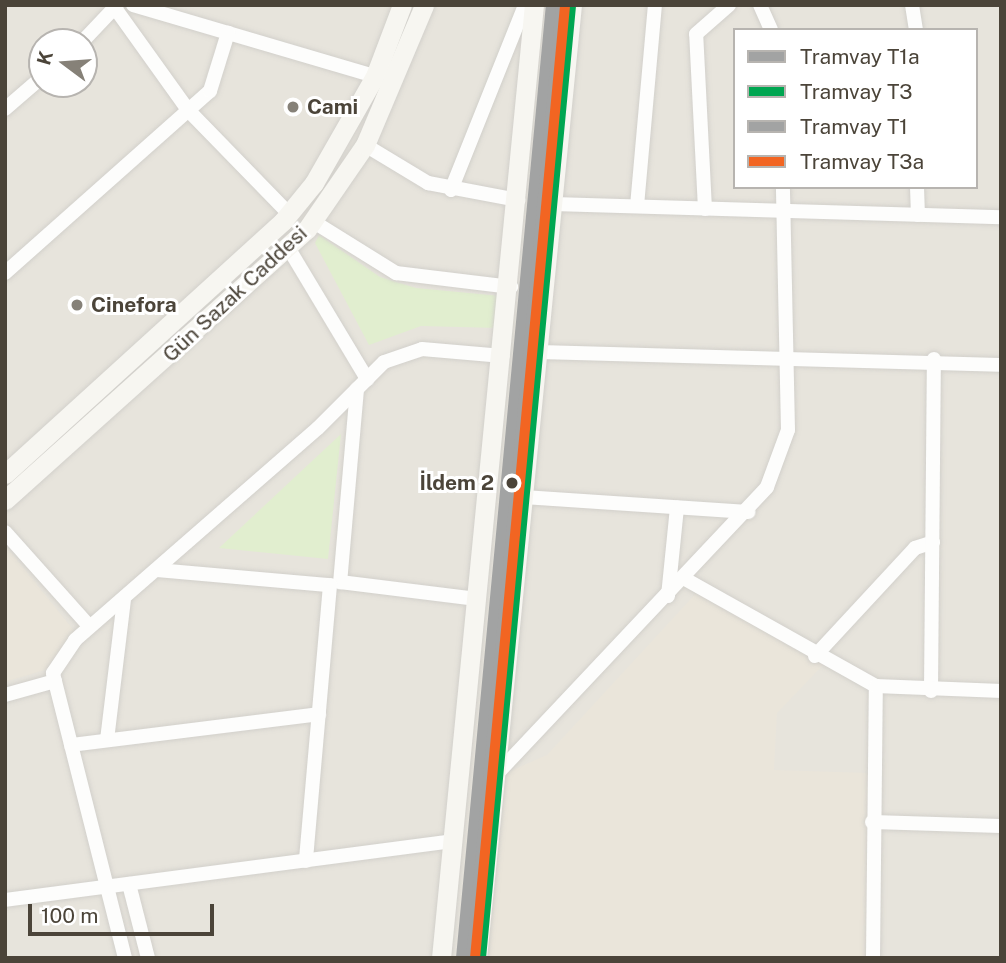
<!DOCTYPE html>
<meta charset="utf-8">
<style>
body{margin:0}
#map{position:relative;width:1006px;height:963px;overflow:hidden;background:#f4f2ee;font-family:"Public Sans",sans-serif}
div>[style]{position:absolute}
.residential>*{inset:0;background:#e7e4dc}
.education>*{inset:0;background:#eae5da}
.green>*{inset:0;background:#e1eecf}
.roads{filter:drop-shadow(0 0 2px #d2d0cb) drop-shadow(0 0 2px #d2d0cb)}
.street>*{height:14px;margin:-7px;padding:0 7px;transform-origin:7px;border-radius:7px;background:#fdfdfc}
.secondary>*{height:19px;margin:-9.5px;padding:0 9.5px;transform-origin:9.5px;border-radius:9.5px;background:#f7f6f1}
.tram-1>*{height:10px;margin:-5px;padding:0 5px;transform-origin:5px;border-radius:5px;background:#a2a3a3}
.tram-2>*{height:10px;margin:-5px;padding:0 5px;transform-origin:5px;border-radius:5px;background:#00a651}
.tram-3>*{height:10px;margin:-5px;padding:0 5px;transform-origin:5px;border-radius:5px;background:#a2a3a3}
.tram-4>*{height:10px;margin:-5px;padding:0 5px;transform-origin:5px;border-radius:5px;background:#f26522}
.dots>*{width:19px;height:19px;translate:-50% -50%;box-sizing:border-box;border:4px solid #fff;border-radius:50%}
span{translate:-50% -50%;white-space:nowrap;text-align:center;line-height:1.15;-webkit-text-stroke:6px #fff;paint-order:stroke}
.poi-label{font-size:21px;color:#4b4439;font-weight:700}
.left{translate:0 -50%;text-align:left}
.street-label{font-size:21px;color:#4b4439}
.stop-label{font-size:21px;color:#4b4439;font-weight:700}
.right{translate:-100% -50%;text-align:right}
.frame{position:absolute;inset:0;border:7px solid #4b4439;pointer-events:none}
.legend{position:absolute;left:733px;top:28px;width:245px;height:161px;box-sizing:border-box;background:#fff;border:2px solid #b7b4b0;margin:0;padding:9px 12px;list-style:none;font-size:21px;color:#4b4439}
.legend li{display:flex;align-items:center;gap:14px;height:35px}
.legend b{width:35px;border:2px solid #b7b4b0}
.north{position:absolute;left:28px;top:28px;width:70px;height:70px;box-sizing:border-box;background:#fff;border:2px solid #b7b4b0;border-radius:50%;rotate:286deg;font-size:19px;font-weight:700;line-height:28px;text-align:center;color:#4b4439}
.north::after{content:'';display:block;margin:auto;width:24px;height:32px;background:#868178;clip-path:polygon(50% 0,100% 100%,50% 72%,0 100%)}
.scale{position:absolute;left:28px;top:904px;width:186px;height:32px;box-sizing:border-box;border:4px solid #4b4439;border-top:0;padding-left:9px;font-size:21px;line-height:24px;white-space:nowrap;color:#4b4439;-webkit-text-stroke:5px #fff;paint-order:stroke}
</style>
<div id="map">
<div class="residential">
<div style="clip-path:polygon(evenodd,5px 5px,1001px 5px,1001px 958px,5px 958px,5px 5px,735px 30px,976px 30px,976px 187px,735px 187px,735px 30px,5px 5px,42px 42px,84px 42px,84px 84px,42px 84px,42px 42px)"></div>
</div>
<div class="education">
<div style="clip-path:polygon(5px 545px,75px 632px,48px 669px,5px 682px)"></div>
<div style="clip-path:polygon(700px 589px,823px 665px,777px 713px,774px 770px,868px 773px,869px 958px,477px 958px,494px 778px,547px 755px)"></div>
</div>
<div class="green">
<div style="clip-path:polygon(319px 235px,380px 277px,416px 288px,501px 296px,498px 328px,421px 326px,369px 345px,315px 243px)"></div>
<div style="clip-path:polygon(341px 434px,328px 559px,219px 548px)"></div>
</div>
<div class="roads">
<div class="street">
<div style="left:133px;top:5px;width:252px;rotate:16.4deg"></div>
<div style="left:760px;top:5px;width:27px;rotate:66deg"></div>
<div style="left:912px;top:5px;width:25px;rotate:81deg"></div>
<div style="left:115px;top:8px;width:125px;rotate:54.4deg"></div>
<div style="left:188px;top:110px;width:145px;rotate:45.8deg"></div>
<div style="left:82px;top:42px;width:51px;rotate:-46.6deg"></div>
<div style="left:5px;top:109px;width:49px;rotate:-40.9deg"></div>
<div style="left:365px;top:145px;width:74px;rotate:31.1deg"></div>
<div style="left:428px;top:183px;width:92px;rotate:10.7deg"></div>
<div style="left:917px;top:187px;width:28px;rotate:88deg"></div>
<div style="left:451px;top:190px;width:199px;rotate:-68.2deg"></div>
<div style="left:553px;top:204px;width:448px;rotate:1.7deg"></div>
<div style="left:637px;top:206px;width:202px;rotate:-84.9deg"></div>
<div style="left:705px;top:209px;width:175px;rotate:-92.9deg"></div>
<div style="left:696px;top:34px;width:44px;rotate:-41.3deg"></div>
<div style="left:314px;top:222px;width:97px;rotate:31.9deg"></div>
<div style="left:396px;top:273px;width:116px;rotate:6.9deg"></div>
<div style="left:289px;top:249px;width:152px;rotate:59deg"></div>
<div style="left:5px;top:273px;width:274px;rotate:-41.6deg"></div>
<div style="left:210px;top:91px;width:61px;rotate:-72.8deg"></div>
<div style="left:538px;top:352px;width:463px;rotate:1.6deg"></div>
<div style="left:357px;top:389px;width:194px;rotate:95deg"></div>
<div style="left:340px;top:582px;width:138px;rotate:7.1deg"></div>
<div style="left:523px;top:497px;width:226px;rotate:3.8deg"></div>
<div style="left:5px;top:532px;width:127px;rotate:48.2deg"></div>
<div style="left:157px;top:570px;width:174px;rotate:5deg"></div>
<div style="left:330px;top:585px;width:277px;rotate:95deg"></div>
<div style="left:685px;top:579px;width:219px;rotate:29.3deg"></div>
<div style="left:668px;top:596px;width:89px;rotate:-84.2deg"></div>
<div style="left:815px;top:656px;width:147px;rotate:-47.2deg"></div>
<div style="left:915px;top:548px;width:19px;rotate:-18deg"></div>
<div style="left:931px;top:691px;width:332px;rotate:-89.5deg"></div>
<div style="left:5px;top:695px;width:52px;rotate:-15.6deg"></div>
<div style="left:107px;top:740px;width:141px;rotate:-83.1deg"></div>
<div style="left:71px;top:745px;width:250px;rotate:-7.1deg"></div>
<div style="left:494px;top:777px;width:398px;rotate:-46.7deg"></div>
<div style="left:767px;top:487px;width:61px;rotate:-69.8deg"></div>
<div style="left:788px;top:430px;width:243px;rotate:-91.2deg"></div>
<div style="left:872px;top:822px;width:129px;rotate:1.8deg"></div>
<div style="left:129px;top:884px;width:76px;rotate:75.6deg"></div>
<div style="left:5px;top:900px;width:450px;rotate:-7.5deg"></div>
<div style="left:125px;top:958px;width:294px;rotate:-104.2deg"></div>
<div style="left:53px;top:673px;width:40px;rotate:-56deg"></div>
<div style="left:75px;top:640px;width:322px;rotate:-41.1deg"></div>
<div style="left:318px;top:428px;width:93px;rotate:-45deg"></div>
<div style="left:384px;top:362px;width:40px;rotate:-18.9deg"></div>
<div style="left:422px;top:349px;width:81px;rotate:4.9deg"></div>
<div style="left:873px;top:958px;width:272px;rotate:-89.4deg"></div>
<div style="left:876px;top:686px;width:125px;rotate:2.3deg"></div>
</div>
<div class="secondary">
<div style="left:5px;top:474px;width:376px;rotate:-42.3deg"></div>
<div style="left:283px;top:221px;width:49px;rotate:-50.8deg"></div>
<div style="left:314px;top:183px;width:123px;rotate:-60.3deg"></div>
<div style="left:375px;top:76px;width:76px;rotate:-69.2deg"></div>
<div style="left:5px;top:500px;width:406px;rotate:-41.9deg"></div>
<div style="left:307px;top:229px;width:102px;rotate:-55.4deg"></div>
<div style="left:365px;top:145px;width:152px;rotate:-67.1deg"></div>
<div style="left:441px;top:958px;width:958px;rotate:-84.43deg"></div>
<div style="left:477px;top:958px;width:958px;rotate:-84.31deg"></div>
</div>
</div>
<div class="tram-1">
<div style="left:467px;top:958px;width:957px;rotate:-84.61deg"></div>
</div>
<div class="tram-2">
<div style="left:481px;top:958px;width:956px;rotate:-84.6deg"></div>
</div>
<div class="tram-3">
<div style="left:461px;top:958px;width:957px;rotate:-84.61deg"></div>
</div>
<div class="tram-4">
<div style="left:475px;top:958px;width:956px;rotate:-84.6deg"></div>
</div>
<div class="dots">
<div style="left:293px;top:107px;background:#868178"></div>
<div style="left:77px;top:305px;background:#868178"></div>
<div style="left:512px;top:483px;background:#4b4439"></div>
</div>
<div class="poi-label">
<span class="left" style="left:307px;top:107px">Cami</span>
<span class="left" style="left:91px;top:305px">Cinefora</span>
</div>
<div class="street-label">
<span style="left:235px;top:294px;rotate:-43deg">Gün Sazak Caddesi</span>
</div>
<div class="stop-label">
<span class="right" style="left:494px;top:483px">İldem 2</span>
</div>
<div class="frame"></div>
<ul class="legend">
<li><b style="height:9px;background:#a2a3a3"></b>Tramvay T1a</li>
<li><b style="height:9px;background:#00a651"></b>Tramvay T3</li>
<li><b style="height:9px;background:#a2a3a3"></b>Tramvay T1</li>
<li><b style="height:9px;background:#f26522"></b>Tramvay T3a</li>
</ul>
<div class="north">K</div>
<div class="scale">100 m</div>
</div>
